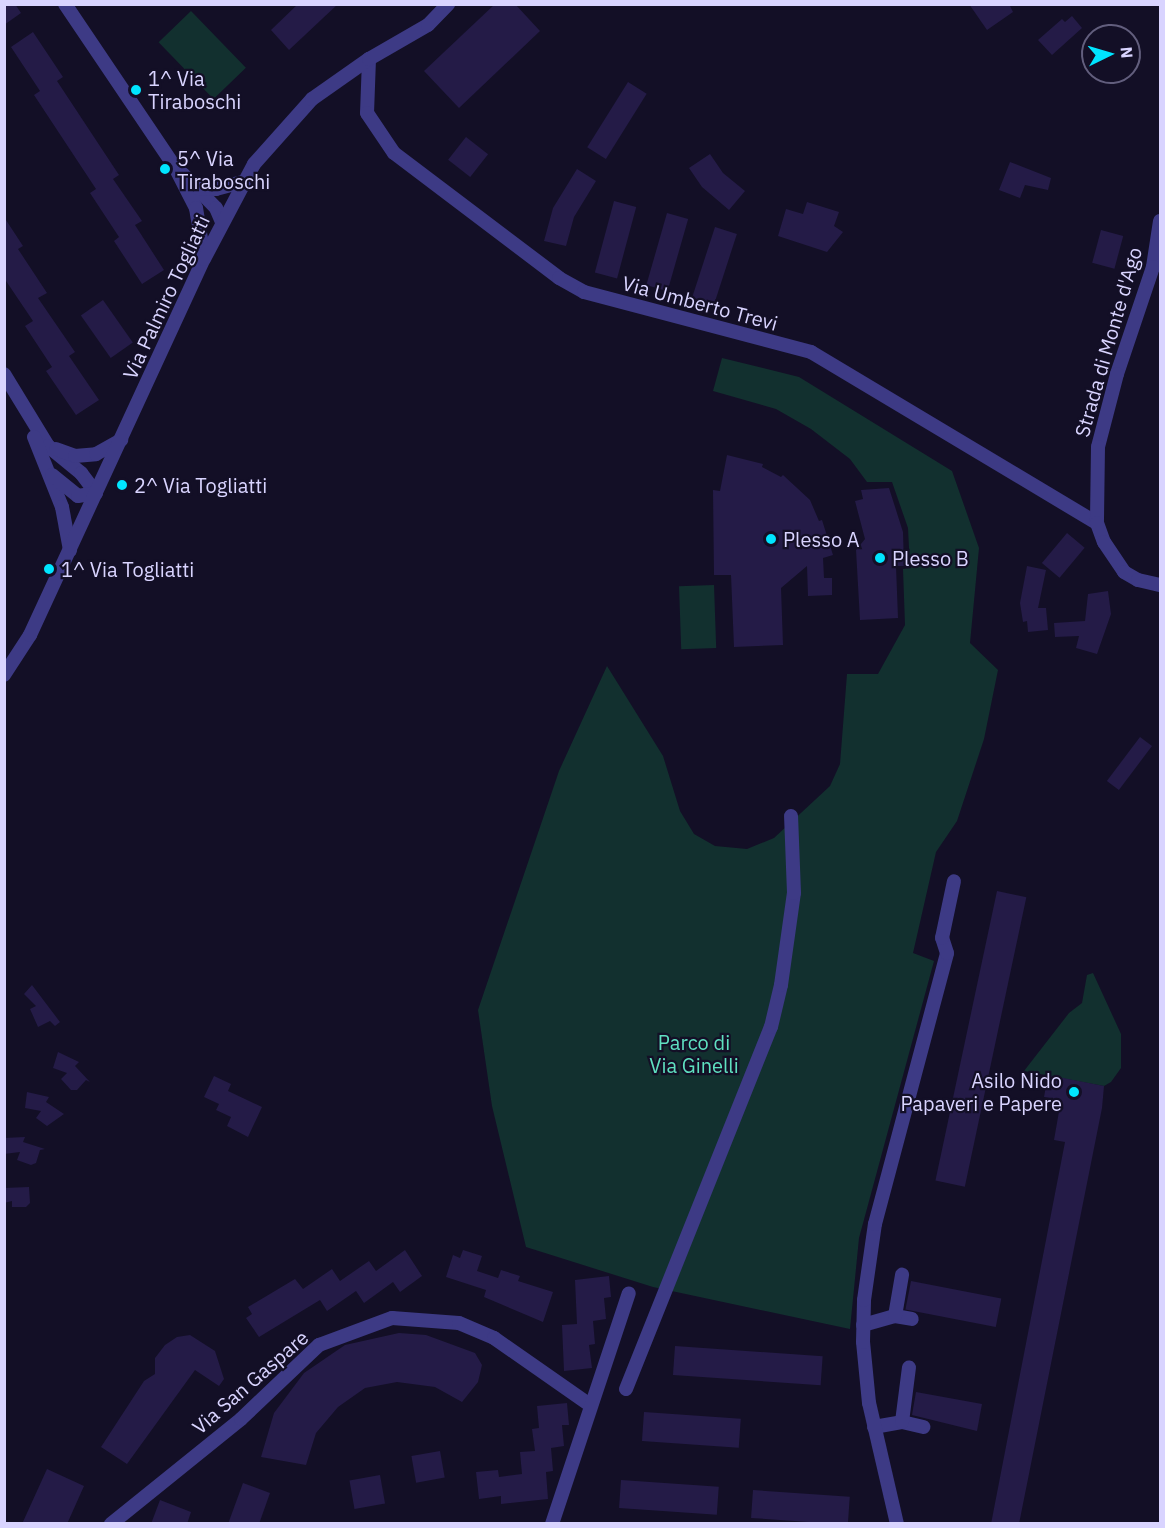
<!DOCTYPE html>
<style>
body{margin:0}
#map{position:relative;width:1165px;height:1528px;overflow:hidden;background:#130f26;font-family:"IBM Plex Sans",sans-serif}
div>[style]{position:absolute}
.green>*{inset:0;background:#12302f;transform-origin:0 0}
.building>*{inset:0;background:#241b47;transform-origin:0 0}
.street>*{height:14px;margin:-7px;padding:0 7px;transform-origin:7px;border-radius:7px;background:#3d3a85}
.dots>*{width:16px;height:16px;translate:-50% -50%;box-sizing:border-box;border:3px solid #130f26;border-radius:50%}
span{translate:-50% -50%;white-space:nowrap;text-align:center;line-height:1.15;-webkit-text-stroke:4.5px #130f26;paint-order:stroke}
.poi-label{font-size:20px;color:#d9d4ff}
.left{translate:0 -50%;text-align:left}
.right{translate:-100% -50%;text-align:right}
.street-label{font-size:20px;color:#d9d4ff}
.park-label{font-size:20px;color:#5fe0c0}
.frame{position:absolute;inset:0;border:6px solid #d9d4ff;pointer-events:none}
.north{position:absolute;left:1081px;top:24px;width:60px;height:60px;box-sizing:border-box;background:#130f26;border:2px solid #625e7d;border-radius:50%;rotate:85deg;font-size:16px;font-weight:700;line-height:24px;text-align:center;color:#d9d4ff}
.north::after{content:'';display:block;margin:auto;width:21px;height:27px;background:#00e5ff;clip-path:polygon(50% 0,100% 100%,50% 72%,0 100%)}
</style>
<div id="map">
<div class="green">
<div style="left:191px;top:11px;width:79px;height:45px;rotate:46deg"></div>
<div style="clip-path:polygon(722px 358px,799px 377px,952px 471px,979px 548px,970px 643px,998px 670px,984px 739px,957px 821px,936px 852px,913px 953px,934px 961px,859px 1238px,850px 1329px,653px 1287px,526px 1247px,492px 1106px,478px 1010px,559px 771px,607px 666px,663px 756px,680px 811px,694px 834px,715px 846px,747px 849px,774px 838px,830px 786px,840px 764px,847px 674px,878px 674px,905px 625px,903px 569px,910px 568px,908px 528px,892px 482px,867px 482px,850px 459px,811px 429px,776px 409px,713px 391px)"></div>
<div style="left:714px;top:585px;width:63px;height:35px;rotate:88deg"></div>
<div style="clip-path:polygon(1093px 973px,1121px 1034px,1121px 1068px,1111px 1082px,1104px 1086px,1024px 1071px,1069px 1013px,1082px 1003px,1087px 975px)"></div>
</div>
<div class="building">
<div style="clip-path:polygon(4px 4px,15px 4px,21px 13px,4px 25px)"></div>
<div style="clip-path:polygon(298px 4px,338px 4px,289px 50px,271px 30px)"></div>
<div style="clip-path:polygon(495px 4px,515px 4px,540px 31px,459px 108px,424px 71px)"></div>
<div style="clip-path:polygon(969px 4px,1009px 4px,1013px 12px,987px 30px)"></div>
<div style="clip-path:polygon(1072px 16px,1082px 28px,1052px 55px,1038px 40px,1062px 19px,1065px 22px)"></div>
<div style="clip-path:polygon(33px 32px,63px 77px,57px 81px,119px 175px,113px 179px,142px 221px,135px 225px,164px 270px,142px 284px,114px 241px,119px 237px,90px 193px,96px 189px,34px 95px,40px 91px,11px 47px)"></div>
<div style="left:628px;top:82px;width:22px;height:77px;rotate:32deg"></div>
<div style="left:466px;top:137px;width:28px;height:29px;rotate:38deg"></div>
<div style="clip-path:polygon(710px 154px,723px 173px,745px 191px,729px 210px,702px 187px,689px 168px)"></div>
<div style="clip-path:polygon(1010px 162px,1051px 178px,1048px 190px,1025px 185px,1020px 198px,999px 190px)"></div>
<div style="clip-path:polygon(577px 169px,596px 181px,574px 217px,566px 246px,544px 241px,553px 208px)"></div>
<div style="left:614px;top:201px;width:23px;height:74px;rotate:15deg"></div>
<div style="clip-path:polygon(807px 202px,839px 212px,834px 226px,843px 232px,827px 252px,778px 236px,786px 209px,803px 214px)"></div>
<div style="left:667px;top:213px;width:22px;height:75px;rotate:16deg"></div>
<div style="clip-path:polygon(4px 217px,23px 246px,18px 249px,47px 293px,38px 298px,75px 352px,69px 356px,99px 400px,76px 415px,46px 371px,52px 367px,25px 326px,33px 321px,4px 278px)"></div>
<div style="left:715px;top:227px;width:23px;height:74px;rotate:18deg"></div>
<div style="left:1101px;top:230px;width:23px;height:34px;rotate:15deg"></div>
<div style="left:103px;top:300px;width:52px;height:27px;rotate:55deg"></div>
<div style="clip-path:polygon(727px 455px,763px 464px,762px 467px,781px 477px,783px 475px,810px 500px,819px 521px,822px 520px,833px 555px,823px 558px,824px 578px,832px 578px,832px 595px,808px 596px,807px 566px,781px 588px,783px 645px,734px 647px,731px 575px,714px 575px,713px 490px,720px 491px)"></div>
<div style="clip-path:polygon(889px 488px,903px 532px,904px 566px,896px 566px,898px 618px,860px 620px,856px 550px,865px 539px,855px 501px,863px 499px,861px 490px)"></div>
<div style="left:1067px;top:533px;width:23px;height:39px;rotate:40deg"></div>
<div style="clip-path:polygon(1027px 566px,1046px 570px,1038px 608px,1046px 608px,1048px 630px,1028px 632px,1027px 621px,1023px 622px,1020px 603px)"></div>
<div style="clip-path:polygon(1108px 591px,1111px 614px,1097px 654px,1076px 648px,1079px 636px,1055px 637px,1054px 623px,1085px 621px,1088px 594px)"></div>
<div style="left:1140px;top:737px;width:15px;height:55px;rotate:37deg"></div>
<div style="left:997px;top:891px;width:30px;height:296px;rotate:12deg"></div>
<div style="clip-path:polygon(32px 985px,60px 1022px,55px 1026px,50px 1021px,38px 1027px,30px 1009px,36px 1006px,24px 994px)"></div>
<div style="clip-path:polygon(58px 1052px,79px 1062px,75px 1066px,90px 1082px,86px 1080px,77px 1090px,71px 1090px,61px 1079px,67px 1073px,53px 1068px)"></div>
<div style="clip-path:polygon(1048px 1075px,1104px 1086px,1102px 1108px,1019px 1524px,991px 1524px,1065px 1142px,1054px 1140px,1061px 1100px,1044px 1097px)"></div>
<div style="clip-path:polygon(214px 1076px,231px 1084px,228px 1091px,262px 1107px,248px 1137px,227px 1126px,231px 1117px,216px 1110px,219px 1104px,204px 1097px)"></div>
<div style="clip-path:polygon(27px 1092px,49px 1097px,46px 1102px,64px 1114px,47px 1126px,36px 1118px,41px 1111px,25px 1108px)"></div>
<div style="clip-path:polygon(25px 1137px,23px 1142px,45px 1149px,40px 1150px,36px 1163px,31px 1165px,17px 1160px,20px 1152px,4px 1154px,4px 1138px)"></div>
<div style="clip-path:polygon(29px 1187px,30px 1203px,26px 1207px,12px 1207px,12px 1201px,4px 1203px,4px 1188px)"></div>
<div style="clip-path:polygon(405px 1250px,422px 1276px,400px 1292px,393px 1282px,364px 1303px,356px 1291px,327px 1311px,320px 1300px,259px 1337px,246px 1318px,252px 1314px,248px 1307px,295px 1279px,303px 1289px,332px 1269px,340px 1281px,369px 1261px,376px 1271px)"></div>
<div style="clip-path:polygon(463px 1250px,482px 1256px,477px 1271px,498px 1278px,501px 1270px,520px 1276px,518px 1281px,553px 1292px,543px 1322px,484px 1297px,486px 1290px,446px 1277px,453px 1255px,460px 1258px)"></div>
<div style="clip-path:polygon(609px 1276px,611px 1297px,604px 1298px,606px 1319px,593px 1321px,595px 1344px,589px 1345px,592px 1368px,564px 1371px,562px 1325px,577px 1324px,575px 1280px)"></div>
<div style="left:911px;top:1281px;width:92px;height:29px;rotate:11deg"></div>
<div style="clip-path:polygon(399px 1333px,426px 1335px,475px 1353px,482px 1365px,478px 1382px,462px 1402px,435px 1387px,397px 1382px,365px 1388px,338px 1407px,316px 1433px,306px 1465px,261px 1457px,274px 1413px,304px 1373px,345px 1345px)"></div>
<div style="clip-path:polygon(190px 1335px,215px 1351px,224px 1379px,219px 1386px,195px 1370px,127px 1464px,101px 1447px,144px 1381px,155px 1374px,155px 1358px,165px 1345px,177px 1337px)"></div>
<div style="left:675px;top:1346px;width:148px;height:29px;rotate:4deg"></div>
<div style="clip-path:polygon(916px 1392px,982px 1404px,977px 1431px,912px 1415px)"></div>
<div style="clip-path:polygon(567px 1403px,569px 1425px,562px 1425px,564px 1446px,551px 1448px,553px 1471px,546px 1472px,548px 1499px,501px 1504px,501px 1496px,479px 1499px,476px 1472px,498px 1470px,499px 1477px,522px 1474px,520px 1452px,535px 1451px,532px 1429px,539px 1428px,537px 1406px)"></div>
<div style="left:644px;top:1412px;width:97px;height:29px;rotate:4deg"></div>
<div style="left:440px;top:1451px;width:27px;height:29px;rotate:80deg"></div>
<div style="clip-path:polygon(47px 1469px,84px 1486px,67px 1524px,22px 1524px)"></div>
<div style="left:380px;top:1475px;width:29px;height:31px;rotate:80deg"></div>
<div style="left:621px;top:1480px;width:98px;height:28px;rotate:4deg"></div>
<div style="clip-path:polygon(243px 1483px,270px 1493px,259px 1524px,228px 1524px)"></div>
<div style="left:753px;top:1490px;width:97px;height:28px;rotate:4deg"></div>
<div style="clip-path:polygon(160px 1500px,191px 1512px,187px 1524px,151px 1524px)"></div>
</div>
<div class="street">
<div style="left:65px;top:4px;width:197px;rotate:56deg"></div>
<div style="left:175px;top:167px;width:46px;rotate:62.9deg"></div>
<div style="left:196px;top:208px;width:50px;rotate:80.7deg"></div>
<div style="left:369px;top:59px;width:54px;rotate:92.1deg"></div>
<div style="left:367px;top:113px;width:48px;rotate:56deg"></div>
<div style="left:394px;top:153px;width:207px;rotate:37.1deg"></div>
<div style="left:559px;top:278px;width:29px;rotate:29deg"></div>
<div style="left:584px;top:292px;width:235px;rotate:14.8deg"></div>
<div style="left:811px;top:352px;width:333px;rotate:30.9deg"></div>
<div style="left:183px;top:174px;width:47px;rotate:45.9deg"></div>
<div style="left:216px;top:208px;width:15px;rotate:67deg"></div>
<div style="left:198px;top:188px;width:18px;rotate:3deg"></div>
<div style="left:216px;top:189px;width:27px;rotate:-15deg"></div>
<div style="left:1160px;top:221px;width:47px;rotate:98.7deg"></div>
<div style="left:1153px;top:267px;width:113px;rotate:108.6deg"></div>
<div style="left:1117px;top:374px;width:75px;rotate:104.6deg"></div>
<div style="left:1098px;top:447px;width:76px;rotate:90.8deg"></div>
<div style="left:1097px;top:523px;width:20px;rotate:70deg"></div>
<div style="left:1104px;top:542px;width:36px;rotate:56deg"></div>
<div style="left:1124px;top:572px;width:16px;rotate:30deg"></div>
<div style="left:1138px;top:580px;width:23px;rotate:13deg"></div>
<div style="left:4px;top:374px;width:84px;rotate:58.6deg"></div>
<div style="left:48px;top:446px;width:43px;rotate:39.3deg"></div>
<div style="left:81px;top:473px;width:25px;rotate:53deg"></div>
<div style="left:34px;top:437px;width:75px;rotate:68.2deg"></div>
<div style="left:62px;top:507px;width:44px;rotate:79.5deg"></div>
<div style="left:56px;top:449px;width:20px;rotate:20deg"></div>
<div style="left:75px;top:456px;width:21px;rotate:-5deg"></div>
<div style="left:96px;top:454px;width:29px;rotate:-29deg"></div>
<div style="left:52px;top:475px;width:33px;rotate:39deg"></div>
<div style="left:78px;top:496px;width:18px;rotate:-9deg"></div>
<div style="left:4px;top:675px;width:48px;rotate:-57deg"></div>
<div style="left:30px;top:635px;width:414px;rotate:-65.2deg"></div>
<div style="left:204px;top:259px;width:107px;rotate:-62.2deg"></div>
<div style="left:254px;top:164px;width:87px;rotate:-48.3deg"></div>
<div style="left:312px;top:99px;width:70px;rotate:-35.1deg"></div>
<div style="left:369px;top:59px;width:68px;rotate:-30deg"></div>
<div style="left:428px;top:25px;width:29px;rotate:-46deg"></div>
<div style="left:895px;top:1316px;width:17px;rotate:10deg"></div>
<div style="left:863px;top:1325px;width:33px;rotate:-16deg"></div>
<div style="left:895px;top:1316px;width:42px;rotate:-80.3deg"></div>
<div style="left:626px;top:1389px;width:390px;rotate:-68.2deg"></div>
<div style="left:771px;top:1027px;width:43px;rotate:-76.6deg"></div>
<div style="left:781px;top:985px;width:93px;rotate:-82deg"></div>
<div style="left:794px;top:893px;width:77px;rotate:-92.2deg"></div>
<div style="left:902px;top:1422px;width:22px;rotate:13deg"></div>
<div style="left:874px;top:1427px;width:28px;rotate:-10deg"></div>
<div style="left:902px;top:1422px;width:55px;rotate:-82.7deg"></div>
<div style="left:111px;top:1524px;width:167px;rotate:-38.9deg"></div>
<div style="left:241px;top:1419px;width:108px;rotate:-43.5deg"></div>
<div style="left:319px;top:1345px;width:78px;rotate:-20.3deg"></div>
<div style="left:392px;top:1318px;width:67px;rotate:4.3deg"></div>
<div style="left:459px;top:1323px;width:38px;rotate:23deg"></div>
<div style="left:494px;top:1338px;width:117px;rotate:34.9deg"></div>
<div style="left:552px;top:1524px;width:243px;rotate:-71.6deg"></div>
<div style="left:897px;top:1524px;width:124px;rotate:-103deg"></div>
<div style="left:869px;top:1403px;width:61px;rotate:-95.6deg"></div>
<div style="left:863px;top:1342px;width:42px;rotate:-88.6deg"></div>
<div style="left:864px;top:1300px;width:77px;rotate:-81.8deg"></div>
<div style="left:875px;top:1224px;width:280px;rotate:-75.1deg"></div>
<div style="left:947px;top:953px;width:16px;rotate:-108deg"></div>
<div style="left:942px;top:938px;width:58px;rotate:-78.1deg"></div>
</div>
<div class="dots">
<div style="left:136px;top:90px;background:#00e5ff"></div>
<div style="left:165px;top:169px;background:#00e5ff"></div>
<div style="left:122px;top:485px;background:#00e5ff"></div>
<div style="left:771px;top:539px;background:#00e5ff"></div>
<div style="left:880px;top:558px;background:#00e5ff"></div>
<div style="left:49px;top:569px;background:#00e5ff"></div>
<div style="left:1074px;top:1092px;background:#00e5ff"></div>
</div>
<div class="poi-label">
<span class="left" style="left:148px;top:90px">1^ Via<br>Tiraboschi</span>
<span class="left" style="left:177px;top:170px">5^ Via<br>Tiraboschi</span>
<span class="left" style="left:134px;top:485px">2^ Via Togliatti</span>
<span class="left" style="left:783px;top:539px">Plesso A</span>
<span class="left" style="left:892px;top:558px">Plesso B</span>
<span class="left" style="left:61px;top:569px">1^ Via Togliatti</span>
<span class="right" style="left:1062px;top:1092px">Asilo Nido<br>Papaveri e Papere</span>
</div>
<div class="street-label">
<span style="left:166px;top:297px;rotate:-65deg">Via Palmiro Togliatti</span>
<span style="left:700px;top:303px;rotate:15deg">Via Umberto Trevi</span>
<span style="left:1108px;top:342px;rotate:-74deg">Strada di Monte d'Ago</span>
<span style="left:250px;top:1382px;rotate:-41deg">Via San Gaspare</span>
</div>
<div class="park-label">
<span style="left:694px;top:1054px">Parco di<br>Via Ginelli</span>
</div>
<div class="frame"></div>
<div class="north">N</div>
</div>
